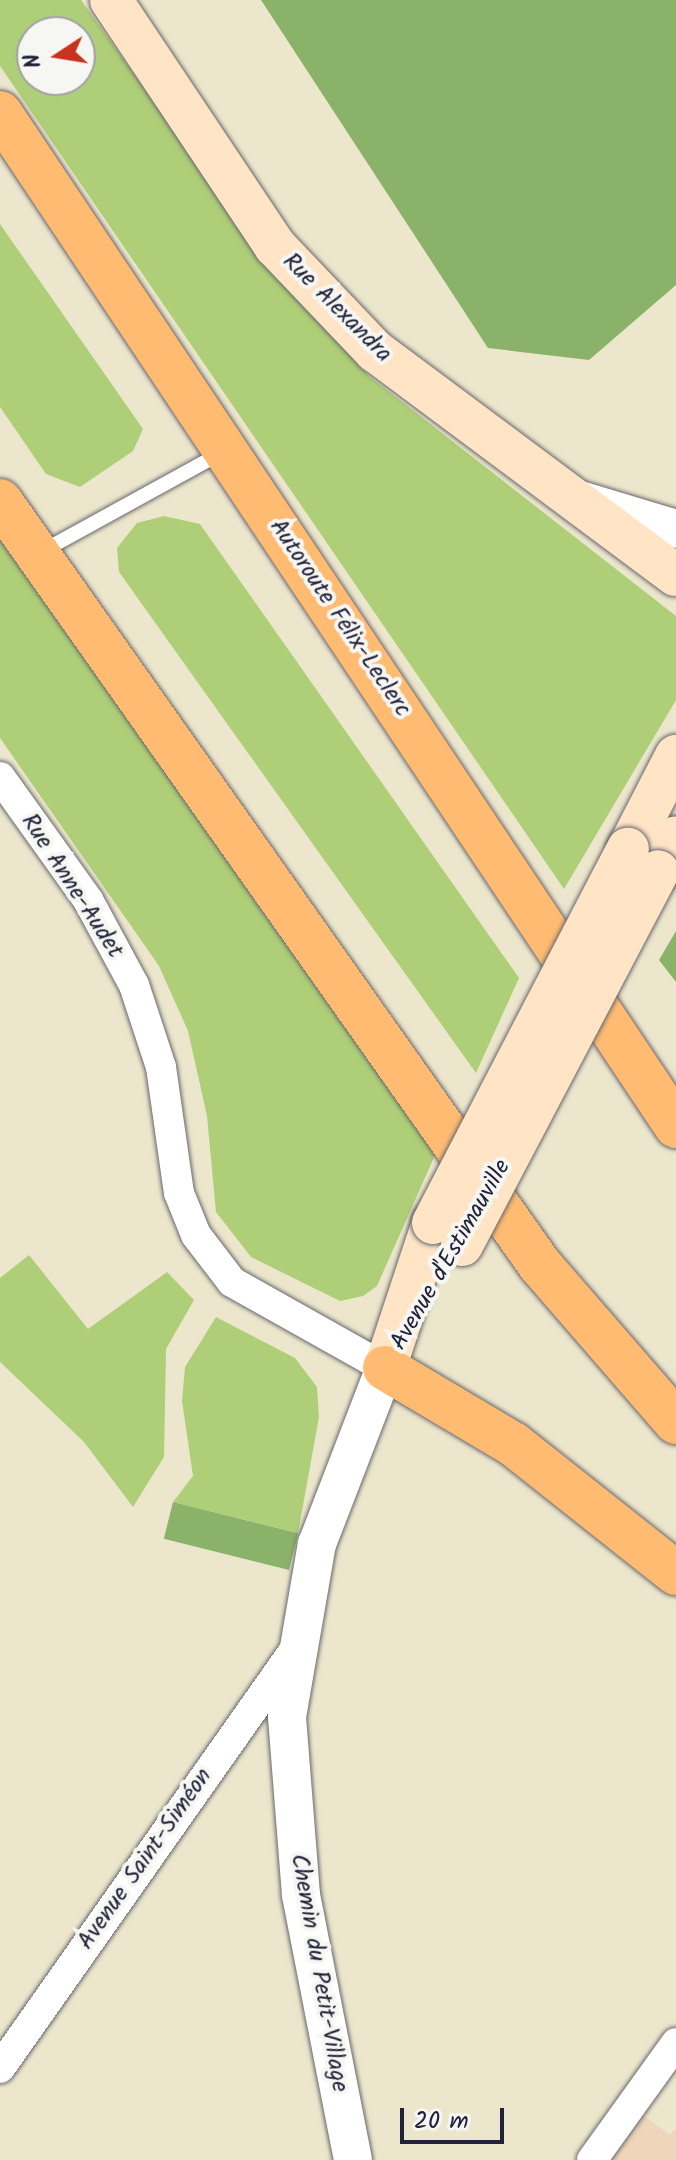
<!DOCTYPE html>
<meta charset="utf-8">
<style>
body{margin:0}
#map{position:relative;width:676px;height:2160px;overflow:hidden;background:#ece7cc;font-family:Kalam,sans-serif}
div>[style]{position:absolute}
.built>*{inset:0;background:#eed6bb}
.green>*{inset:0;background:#aecf77}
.forest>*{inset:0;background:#8ab268;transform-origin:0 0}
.roads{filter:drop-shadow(0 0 2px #69676e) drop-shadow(0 0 2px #69676e)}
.service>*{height:14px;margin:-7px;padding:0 7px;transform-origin:7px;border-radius:7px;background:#fff}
.minor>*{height:30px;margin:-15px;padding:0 15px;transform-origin:15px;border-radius:15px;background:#fff}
.tertiary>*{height:38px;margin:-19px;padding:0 19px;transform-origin:19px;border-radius:19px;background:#fff}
.secondary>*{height:42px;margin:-21px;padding:0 21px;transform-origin:21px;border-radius:21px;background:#ffe4c6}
.motorway>*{height:44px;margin:-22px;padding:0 22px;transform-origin:22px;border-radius:22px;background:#febb71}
.bridges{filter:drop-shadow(0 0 2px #69676e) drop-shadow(0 0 2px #69676e)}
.secondary-bridge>*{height:42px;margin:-21px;padding:0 21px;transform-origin:21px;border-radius:21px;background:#ffe4c6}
span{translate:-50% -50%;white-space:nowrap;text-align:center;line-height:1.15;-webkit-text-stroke:8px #f6f6f2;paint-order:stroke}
.street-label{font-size:24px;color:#22223b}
.north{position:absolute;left:16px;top:16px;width:80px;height:80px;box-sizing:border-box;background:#f6f6f2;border:2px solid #a1a1a9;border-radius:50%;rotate:258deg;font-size:22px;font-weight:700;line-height:32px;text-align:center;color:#22223b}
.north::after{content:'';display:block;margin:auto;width:28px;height:36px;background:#c8321e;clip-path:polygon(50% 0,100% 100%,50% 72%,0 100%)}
.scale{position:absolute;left:400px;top:2108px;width:104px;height:36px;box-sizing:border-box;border:4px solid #22223b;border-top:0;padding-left:10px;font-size:24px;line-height:28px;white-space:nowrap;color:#22223b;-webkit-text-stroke:6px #f6f6f2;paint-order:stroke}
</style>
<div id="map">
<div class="built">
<div style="clip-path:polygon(631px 2106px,670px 2135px,676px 2128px,676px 2160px,592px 2160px)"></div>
</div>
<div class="green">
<div style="clip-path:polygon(evenodd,0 0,81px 0,262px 253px,369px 376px,676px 616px,676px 700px,564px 889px,0 66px,0 0,32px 32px,80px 32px,80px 80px,32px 80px,32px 32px)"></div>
<div style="clip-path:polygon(0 224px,143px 429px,133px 451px,80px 487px,46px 474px,0 407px)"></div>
<div style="clip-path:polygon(164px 516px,200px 524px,519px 978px,476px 1073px,119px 572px,117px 548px,137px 523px)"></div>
<div style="clip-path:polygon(0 536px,439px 1146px,377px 1286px,363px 1296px,340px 1301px,251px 1257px,216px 1212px,207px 1116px,188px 1031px,159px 966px,0 738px)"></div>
<div style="clip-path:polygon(29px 1255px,88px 1329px,167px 1272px,194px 1300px,166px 1349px,164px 1457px,133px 1507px,84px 1442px,0 1362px,0 1278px)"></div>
<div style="clip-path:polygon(216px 1317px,295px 1358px,317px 1387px,319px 1417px,298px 1533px,173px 1502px,193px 1476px,182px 1401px,185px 1367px)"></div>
</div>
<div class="forest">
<div style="clip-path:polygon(261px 0,676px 0,676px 285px,589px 360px,488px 348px)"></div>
<div style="clip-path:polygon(676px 931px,676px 982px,659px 960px)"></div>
<div style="left:173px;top:1502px;width:129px;height:38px;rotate:14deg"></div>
</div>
<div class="roads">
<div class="service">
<div style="left:41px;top:552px;width:208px;rotate:-28.8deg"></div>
</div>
<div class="minor">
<div style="left:0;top:777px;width:151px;rotate:54.4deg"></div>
<div style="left:88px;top:900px;width:97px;rotate:61.6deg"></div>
<div style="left:134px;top:985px;width:86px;rotate:71.8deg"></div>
<div style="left:161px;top:1067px;width:127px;rotate:81.9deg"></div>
<div style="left:179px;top:1193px;width:45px;rotate:68deg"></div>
<div style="left:196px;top:1235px;width:59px;rotate:52.5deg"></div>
<div style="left:232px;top:1282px;width:176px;rotate:29.3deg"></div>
<div style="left:0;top:2068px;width:509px;rotate:-54.84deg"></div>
<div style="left:592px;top:2160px;width:144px;rotate:-54.3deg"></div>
</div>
<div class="tertiary">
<div style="left:583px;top:501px;width:97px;rotate:16.8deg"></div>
<div style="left:353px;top:2160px;width:270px;rotate:-101.1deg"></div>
<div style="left:301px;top:1895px;width:179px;rotate:-94.5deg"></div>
<div style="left:287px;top:1717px;width:176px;rotate:-80.2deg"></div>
<div style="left:317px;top:1544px;width:189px;rotate:-68.9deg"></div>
</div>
<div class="secondary">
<div style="left:111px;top:0;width:296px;rotate:56.3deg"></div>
<div style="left:275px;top:246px;width:145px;rotate:46.4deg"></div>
<div style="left:375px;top:351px;width:375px;rotate:36.7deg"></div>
<div style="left:628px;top:849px;width:105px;rotate:-62.7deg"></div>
<div style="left:658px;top:871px;width:38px;rotate:-62deg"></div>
<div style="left:385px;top:1368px;width:153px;rotate:-71.7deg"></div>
</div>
<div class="motorway">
<div style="left:0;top:113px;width:1218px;rotate:56.28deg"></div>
<div style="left:0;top:501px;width:936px;rotate:54.75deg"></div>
<div style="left:540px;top:1265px;width:208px;rotate:49.1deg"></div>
<div style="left:385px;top:1368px;width:149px;rotate:30.7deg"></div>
<div style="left:513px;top:1444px;width:208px;rotate:38.4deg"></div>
</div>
</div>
<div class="bridges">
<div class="secondary-bridge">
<div style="left:433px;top:1223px;width:422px;rotate:-62.5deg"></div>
<div style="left:462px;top:1245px;width:422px;rotate:-62.3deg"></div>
</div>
</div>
<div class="street-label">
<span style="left:337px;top:308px;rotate:45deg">Rue Alexandra</span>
<span style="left:340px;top:618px;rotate:56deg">Autoroute Félix-Leclerc</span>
<span style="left:72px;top:886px;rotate:57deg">Rue Anne-Audet</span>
<span style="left:451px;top:1255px;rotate:-60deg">Avenue d'Estimauville</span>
<span style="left:145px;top:1859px;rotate:-55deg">Avenue Saint-Siméon</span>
<span style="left:319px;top:1973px;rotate:80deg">Chemin du Petit-Village</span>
</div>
<div class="north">N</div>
<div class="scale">20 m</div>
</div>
